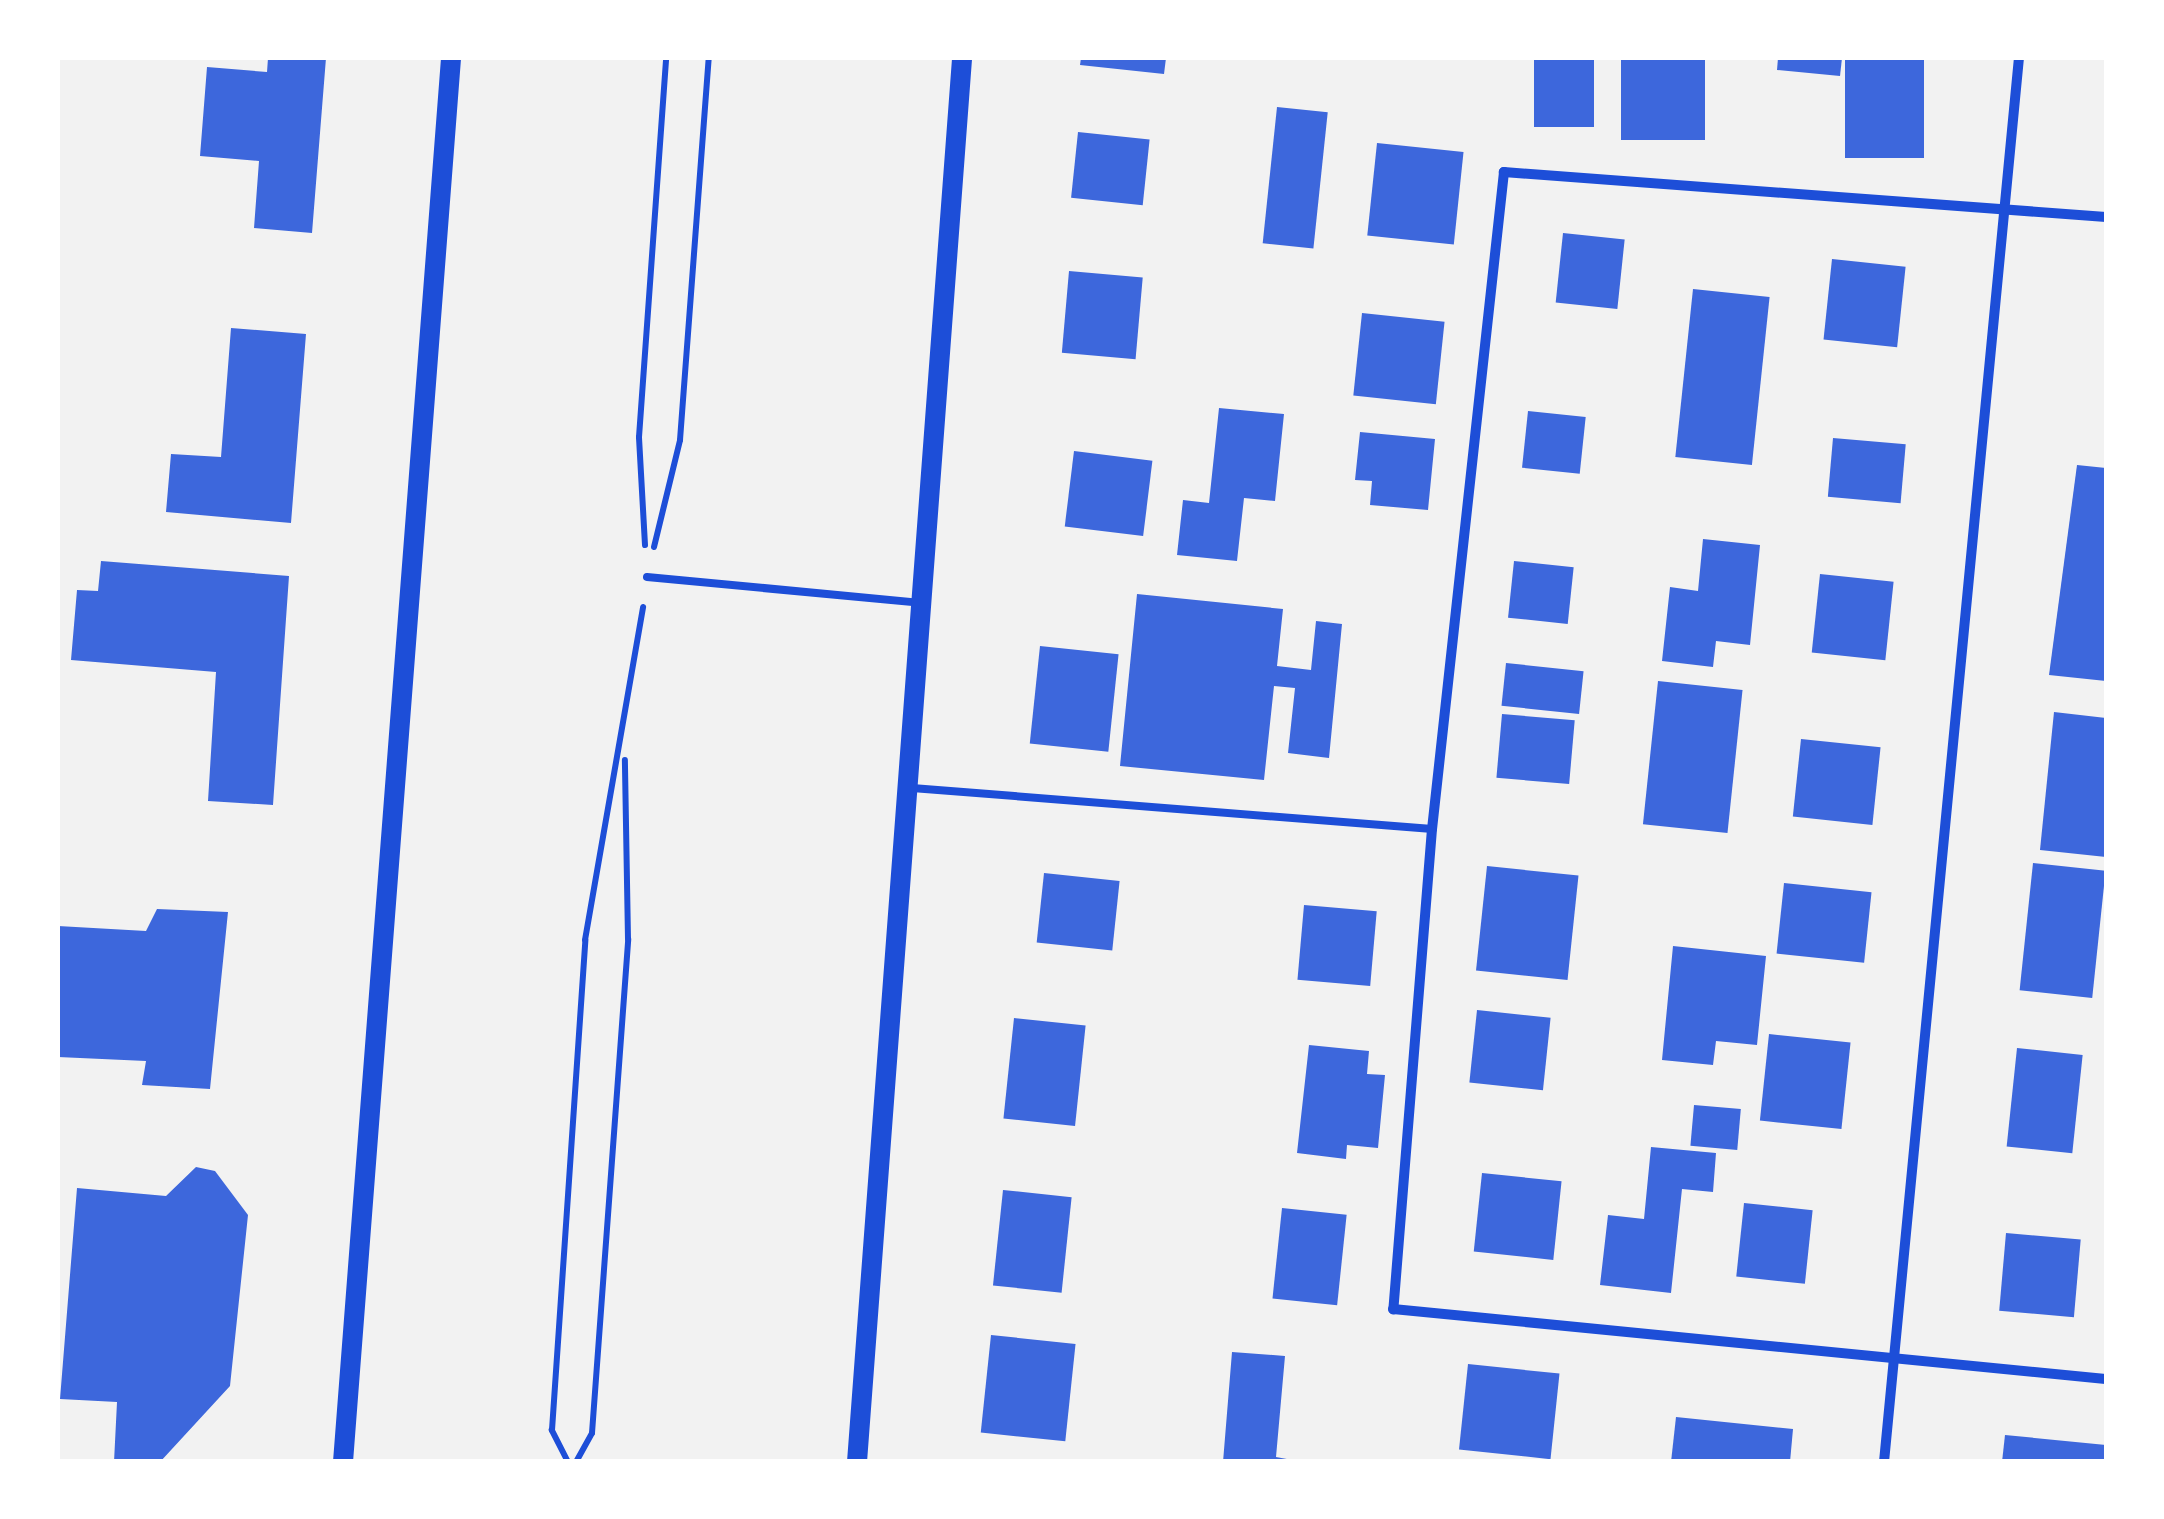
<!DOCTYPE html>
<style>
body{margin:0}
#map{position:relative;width:2164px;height:1519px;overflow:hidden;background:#f2f2f2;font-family:"PT Sans",sans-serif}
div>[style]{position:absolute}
.building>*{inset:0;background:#3d67dc;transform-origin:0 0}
.path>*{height:6px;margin:-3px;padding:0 3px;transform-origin:3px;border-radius:3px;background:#1d4ed8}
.service>*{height:8px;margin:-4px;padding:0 4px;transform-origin:4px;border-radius:4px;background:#1d4ed8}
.minor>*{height:10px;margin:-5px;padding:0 5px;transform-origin:5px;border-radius:5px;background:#1d4ed8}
.secondary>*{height:20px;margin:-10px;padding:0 10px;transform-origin:10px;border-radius:10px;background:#1d4ed8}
span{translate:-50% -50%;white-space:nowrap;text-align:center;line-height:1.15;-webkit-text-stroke:8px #fff;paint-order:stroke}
.frame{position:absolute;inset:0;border:60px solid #fff;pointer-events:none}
</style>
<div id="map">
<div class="building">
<div style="clip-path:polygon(268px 58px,326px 58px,312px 233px,254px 228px,259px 161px,200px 156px,207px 67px,267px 72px)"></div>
<div style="clip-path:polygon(1081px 58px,1166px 58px,1164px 74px,1080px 65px)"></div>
<div style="left:1534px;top:58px;width:60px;height:69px"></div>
<div style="left:1621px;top:58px;width:84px;height:82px"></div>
<div style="clip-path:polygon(1778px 58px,1842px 58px,1840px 76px,1777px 70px)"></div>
<div style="left:1845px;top:58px;width:79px;height:100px"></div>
<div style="left:1277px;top:107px;width:51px;height:137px;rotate:6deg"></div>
<div style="left:1078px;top:132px;width:72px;height:66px;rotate:6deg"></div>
<div style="left:1377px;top:143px;width:87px;height:93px;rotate:6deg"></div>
<div style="left:1563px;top:233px;width:62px;height:70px;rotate:6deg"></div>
<div style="left:1832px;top:259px;width:74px;height:81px;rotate:6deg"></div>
<div style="left:1069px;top:271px;width:74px;height:82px;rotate:5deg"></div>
<div style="left:1693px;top:289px;width:77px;height:169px;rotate:6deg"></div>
<div style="left:1362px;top:313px;width:83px;height:83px;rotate:6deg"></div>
<div style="clip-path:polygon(231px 328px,306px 334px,291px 523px,166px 512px,171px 454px,221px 457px)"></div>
<div style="clip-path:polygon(1219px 408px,1284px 414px,1275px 501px,1244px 498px,1237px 561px,1177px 555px,1183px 500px,1209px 503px)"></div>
<div style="left:1528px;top:411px;width:58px;height:57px;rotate:6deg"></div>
<div style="clip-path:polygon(1360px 432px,1435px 439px,1428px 510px,1370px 505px,1372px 481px,1355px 480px)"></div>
<div style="left:1833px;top:438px;width:73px;height:59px;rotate:5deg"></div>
<div style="left:1074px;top:451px;width:79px;height:76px;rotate:7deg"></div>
<div style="clip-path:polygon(2077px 465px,2106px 468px,2106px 681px,2049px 675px)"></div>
<div style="clip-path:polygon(1703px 539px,1760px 545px,1750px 645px,1716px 641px,1713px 667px,1662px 661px,1670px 587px,1698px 591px)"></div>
<div style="clip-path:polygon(101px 561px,289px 576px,273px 805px,208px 801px,216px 672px,71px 660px,77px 590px,98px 591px)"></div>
<div style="left:1514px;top:561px;width:60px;height:57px;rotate:6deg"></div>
<div style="left:1820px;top:574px;width:74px;height:79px;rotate:6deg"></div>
<div style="clip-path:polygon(1137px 594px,1283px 609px,1277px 666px,1311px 670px,1316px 621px,1342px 624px,1329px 758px,1288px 753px,1295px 688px,1274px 686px,1264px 780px,1120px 766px)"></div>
<div style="left:1040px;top:646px;width:79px;height:98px;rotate:6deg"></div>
<div style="left:1506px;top:663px;width:78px;height:43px;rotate:6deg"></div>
<div style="left:1658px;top:681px;width:85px;height:144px;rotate:6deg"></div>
<div style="clip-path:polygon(2054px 712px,2106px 718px,2106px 857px,2040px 850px)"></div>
<div style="left:1502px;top:714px;width:73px;height:64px;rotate:5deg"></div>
<div style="left:1801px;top:739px;width:80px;height:78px;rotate:6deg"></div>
<div style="left:2033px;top:863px;width:73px;height:128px;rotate:6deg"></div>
<div style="left:1487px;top:866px;width:92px;height:105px;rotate:6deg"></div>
<div style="left:1044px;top:873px;width:76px;height:70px;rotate:6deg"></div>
<div style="left:1784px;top:883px;width:88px;height:71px;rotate:6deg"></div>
<div style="left:1304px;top:905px;width:73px;height:75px;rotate:5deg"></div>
<div style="clip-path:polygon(157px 909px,228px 912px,210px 1089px,142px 1085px,146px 1061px,58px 1057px,58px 926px,146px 931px)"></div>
<div style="clip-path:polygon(1673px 946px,1766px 956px,1757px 1045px,1716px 1041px,1713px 1065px,1662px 1060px)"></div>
<div style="left:1477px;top:1010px;width:74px;height:73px;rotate:6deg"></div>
<div style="left:1014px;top:1018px;width:72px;height:101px;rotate:6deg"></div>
<div style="left:1769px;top:1034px;width:82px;height:87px;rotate:6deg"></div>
<div style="clip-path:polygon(1309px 1045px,1369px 1051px,1367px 1074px,1385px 1075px,1378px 1148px,1347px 1145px,1346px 1159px,1297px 1153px)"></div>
<div style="left:2017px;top:1048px;width:66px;height:99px;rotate:6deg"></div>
<div style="left:1694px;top:1105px;width:47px;height:41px;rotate:5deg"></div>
<div style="clip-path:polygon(1651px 1147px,1716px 1153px,1713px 1192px,1682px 1189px,1671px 1293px,1600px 1285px,1608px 1215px,1644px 1219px)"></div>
<div style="clip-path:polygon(196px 1167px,215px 1171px,248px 1215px,230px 1386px,160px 1462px,114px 1462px,117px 1402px,60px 1399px,77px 1188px,166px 1196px)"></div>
<div style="left:1482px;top:1173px;width:80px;height:79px;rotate:6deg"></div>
<div style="left:1003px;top:1190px;width:69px;height:96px;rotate:6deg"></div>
<div style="left:1744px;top:1203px;width:69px;height:74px;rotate:6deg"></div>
<div style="left:1282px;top:1208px;width:65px;height:91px;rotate:6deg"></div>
<div style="left:2006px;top:1233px;width:75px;height:78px;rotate:5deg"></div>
<div style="left:991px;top:1335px;width:85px;height:98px;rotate:6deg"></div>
<div style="clip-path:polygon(1232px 1352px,1285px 1356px,1276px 1457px,1303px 1462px,1223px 1462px)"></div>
<div style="left:1468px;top:1364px;width:92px;height:86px;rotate:6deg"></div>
<div style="clip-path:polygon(1676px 1417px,1793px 1429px,1790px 1462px,1671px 1462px)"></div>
<div style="clip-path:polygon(2005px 1435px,2106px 1445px,2106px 1462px,2002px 1462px)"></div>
</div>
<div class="path">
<div style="left:645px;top:545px;width:108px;rotate:-93.2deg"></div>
<div style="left:639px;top:437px;width:380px;rotate:-85.9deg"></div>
<div style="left:654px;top:547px;width:110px;rotate:-76.3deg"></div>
<div style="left:680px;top:440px;width:383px;rotate:-85.7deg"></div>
<div style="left:568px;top:1462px;width:36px;rotate:-117deg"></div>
<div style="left:552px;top:1430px;width:491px;rotate:-86.1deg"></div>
<div style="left:585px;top:940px;width:338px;rotate:-80.1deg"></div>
<div style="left:576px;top:1462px;width:33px;rotate:-61deg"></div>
<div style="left:592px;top:1433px;width:495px;rotate:-85.8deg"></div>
<div style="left:628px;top:939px;width:179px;rotate:-91deg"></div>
</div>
<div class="service">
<div style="left:647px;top:577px;width:275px;rotate:5.4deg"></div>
<div style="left:912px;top:788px;width:522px;rotate:4.51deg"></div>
</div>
<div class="minor">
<div style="left:2106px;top:217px;width:604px;rotate:-175.73deg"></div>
<div style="left:1504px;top:172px;width:661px;rotate:96.25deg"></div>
<div style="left:1432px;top:829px;width:482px;rotate:94.6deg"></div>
<div style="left:1393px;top:1309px;width:716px;rotate:5.61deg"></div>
<div style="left:1884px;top:1462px;width:1410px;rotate:-84.51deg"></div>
</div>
<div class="secondary">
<div style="left:343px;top:1462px;width:1408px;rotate:-85.6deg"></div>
<div style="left:857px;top:1462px;width:1408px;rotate:-85.72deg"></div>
</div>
<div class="frame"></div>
</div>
